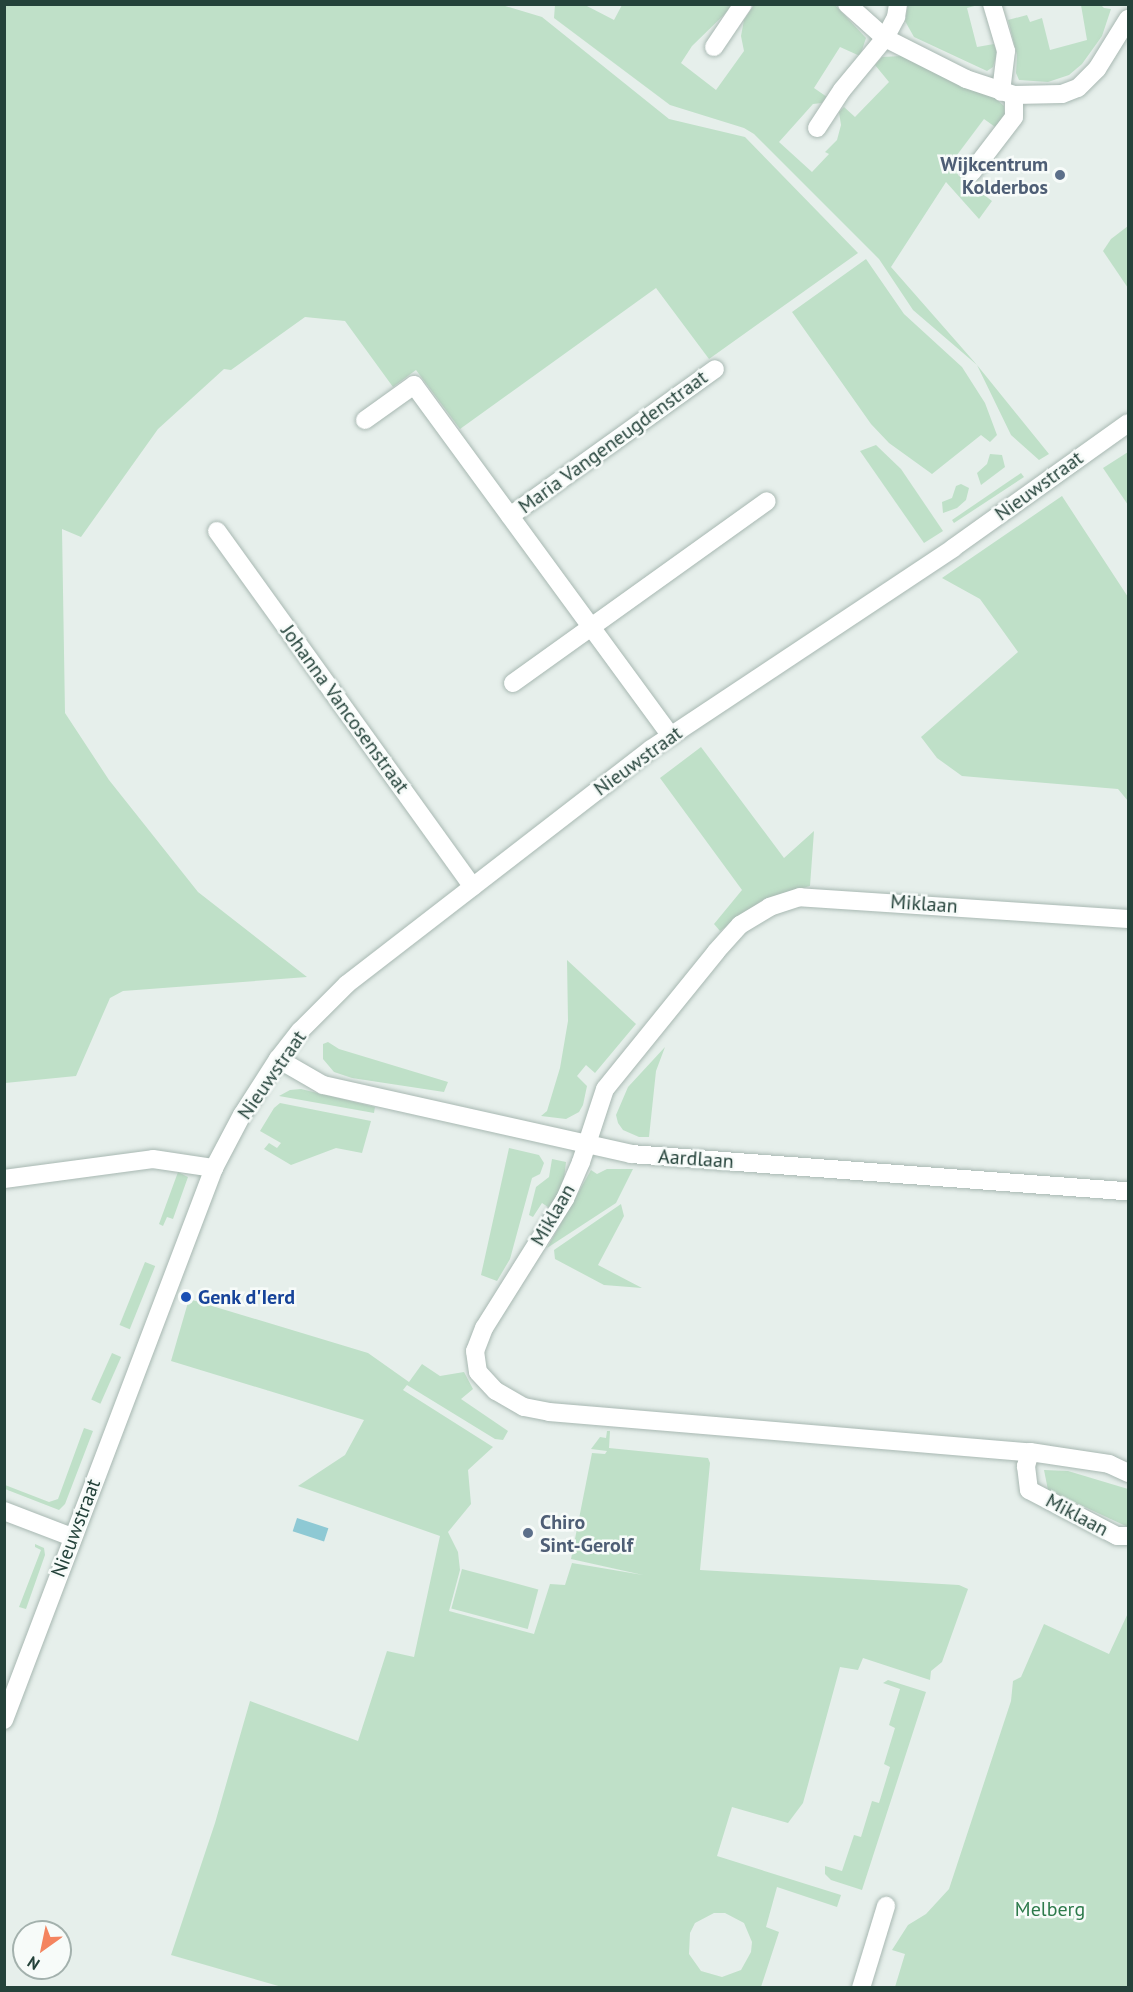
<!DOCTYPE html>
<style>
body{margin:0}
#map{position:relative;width:1133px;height:1992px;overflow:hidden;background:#e6efeb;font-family:"PT Sans",sans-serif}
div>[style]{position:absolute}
.green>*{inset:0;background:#bfe0c8;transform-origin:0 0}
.water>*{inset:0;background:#8ec9d4;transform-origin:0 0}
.roads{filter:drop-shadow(0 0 2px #a8b8b2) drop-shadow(0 0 2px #a8b8b2)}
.minor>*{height:18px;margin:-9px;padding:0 9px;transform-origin:9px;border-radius:9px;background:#fff}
.tertiary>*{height:18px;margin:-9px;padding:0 9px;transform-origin:9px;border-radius:9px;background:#fff}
.dots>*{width:16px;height:16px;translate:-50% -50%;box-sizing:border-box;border:3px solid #f7fbf9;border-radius:50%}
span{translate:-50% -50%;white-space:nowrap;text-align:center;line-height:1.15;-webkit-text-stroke:5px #f7fbf9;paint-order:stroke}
.service-label{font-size:20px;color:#4e5e75;font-weight:700}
.right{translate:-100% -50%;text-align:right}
.left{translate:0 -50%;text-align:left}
.street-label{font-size:20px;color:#24423a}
.transit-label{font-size:20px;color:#164399;font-weight:700}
.park-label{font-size:20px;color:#2d7a4b}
.frame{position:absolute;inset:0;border:6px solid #24423a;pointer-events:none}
.north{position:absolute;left:12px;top:1920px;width:60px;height:60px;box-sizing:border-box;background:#f7fbf9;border:2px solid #a3b1ad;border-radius:50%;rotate:213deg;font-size:16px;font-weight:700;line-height:24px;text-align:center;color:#24423a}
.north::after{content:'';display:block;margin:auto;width:21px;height:27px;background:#f4845f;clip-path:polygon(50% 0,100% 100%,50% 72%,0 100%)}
</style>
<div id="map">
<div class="green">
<div style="clip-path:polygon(4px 5px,502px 5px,542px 17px,669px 119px,745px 137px,858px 253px,709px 359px,656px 288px,460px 429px,416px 370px,393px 387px,345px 321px,305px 317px,231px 370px,224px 369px,158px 429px,81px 537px,62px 529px,65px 713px,109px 780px,198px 892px,307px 977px,123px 991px,110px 998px,76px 1076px,5px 1083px)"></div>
<div style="clip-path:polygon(555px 5px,585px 5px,614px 20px,622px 5px,734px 5px,692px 46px,681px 63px,716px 90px,744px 51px,741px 36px,744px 20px,754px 5px,835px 5px,866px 38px,860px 56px,840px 47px,814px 88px,827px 97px,822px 103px,813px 104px,779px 142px,812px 172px,829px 154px,825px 152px,837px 140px,841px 125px,839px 112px,844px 107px,855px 117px,889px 82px,875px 65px,882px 57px,901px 56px,921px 64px,995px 98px,1004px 106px,1005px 118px,998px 129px,984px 119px,954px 159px,958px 175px,992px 201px,979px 219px,946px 182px,891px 267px,977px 365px,1049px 454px,1039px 460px,1011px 435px,977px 365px,913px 310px,879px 259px,754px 134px,744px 128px,670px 105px,554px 18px)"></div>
<div style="clip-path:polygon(908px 5px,978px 5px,967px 8px,977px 47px,994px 44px,997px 53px,993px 67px,987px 71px,914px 37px,905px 21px)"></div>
<div style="clip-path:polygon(1081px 5px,1101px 5px,1104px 8px,1111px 9px,1102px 36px,1082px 64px,1069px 75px,1048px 82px,1019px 80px,1016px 73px,1017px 55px,1008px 20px,1027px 15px,1030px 22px,1042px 18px,1050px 50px,1087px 40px)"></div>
<div style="clip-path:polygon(1128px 226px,1128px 288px,1103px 251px,1111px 239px)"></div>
<div style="clip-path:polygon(866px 259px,904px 314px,962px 367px,985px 403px,997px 435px,990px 442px,981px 435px,932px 474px,889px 443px,871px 424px,792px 312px)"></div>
<div style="clip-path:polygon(876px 445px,901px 469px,943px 531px,924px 543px,860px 451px)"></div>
<div style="clip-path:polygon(1128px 452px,1128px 505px,1103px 468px)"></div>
<div style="clip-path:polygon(990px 454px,1002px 455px,1005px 467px,981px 485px,977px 473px,987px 464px)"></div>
<div style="clip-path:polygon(1021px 473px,1024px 477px,954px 523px,952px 520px)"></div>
<div style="clip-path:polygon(961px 484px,969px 488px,966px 500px,957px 508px,943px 513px,942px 502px,952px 498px,956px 486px)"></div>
<div style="clip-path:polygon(1062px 496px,1128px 597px,1128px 801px,1118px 789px,962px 776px,937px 758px,921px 737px,1018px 652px,980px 599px,942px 578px)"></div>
<div style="clip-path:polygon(701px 747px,784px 858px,814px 831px,810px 886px,764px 899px,720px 931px,714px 924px,742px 890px,660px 778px)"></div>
<div style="clip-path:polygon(567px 960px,636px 1024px,595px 1073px,586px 1065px,577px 1076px,587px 1086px,583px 1105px,579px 1112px,566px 1119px,541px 1116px,547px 1111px,560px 1068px,568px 1021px)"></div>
<div style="clip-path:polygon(328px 1042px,339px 1049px,448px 1082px,444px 1092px,352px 1078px,334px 1072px,323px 1059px,323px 1044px)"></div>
<div style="clip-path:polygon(665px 1047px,656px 1071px,649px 1137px,639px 1137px,623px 1130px,618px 1123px,616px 1115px,628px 1087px)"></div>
<div style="clip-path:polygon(301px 1089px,375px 1107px,374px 1113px,279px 1096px,290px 1090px)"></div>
<div style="clip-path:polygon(280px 1103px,371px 1121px,362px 1153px,336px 1148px,291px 1165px,264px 1149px,269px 1143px,277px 1148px,281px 1143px,260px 1131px,274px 1108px)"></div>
<div style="clip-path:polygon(509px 1148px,539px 1155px,544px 1163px,540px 1174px,532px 1178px,510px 1259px,497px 1281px,481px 1275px)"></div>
<div style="clip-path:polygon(552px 1159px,566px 1162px,563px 1187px,551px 1209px,542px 1203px,533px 1217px,529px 1215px,536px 1187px,549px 1177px)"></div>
<div style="clip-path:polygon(607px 1169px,633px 1169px,616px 1203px,547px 1248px,591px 1170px,597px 1174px)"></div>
<div style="clip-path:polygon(178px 1172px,188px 1177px,173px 1219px,167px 1217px,163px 1226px,159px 1224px)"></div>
<div style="clip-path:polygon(621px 1204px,624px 1216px,598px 1265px,642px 1288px,604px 1285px,555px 1259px,554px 1250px)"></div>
<div style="left:145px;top:1262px;width:11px;height:68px;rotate:22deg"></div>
<div style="clip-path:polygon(evenodd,189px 1299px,368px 1353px,409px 1382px,422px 1364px,440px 1376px,464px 1372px,473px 1389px,461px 1399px,508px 1431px,503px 1440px,495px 1439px,407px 1385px,403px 1390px,493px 1447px,468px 1470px,471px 1504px,448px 1532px,458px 1552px,460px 1570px,449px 1611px,534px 1634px,550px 1584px,565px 1585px,572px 1563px,643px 1575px,571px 1559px,592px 1453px,605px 1454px,607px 1451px,591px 1449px,600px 1437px,606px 1438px,607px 1431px,610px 1431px,609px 1448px,708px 1458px,710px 1463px,700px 1570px,959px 1585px,968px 1589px,942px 1662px,931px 1671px,930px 1680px,863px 1658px,858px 1670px,840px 1667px,803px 1803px,788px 1823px,732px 1807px,717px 1856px,841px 1895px,837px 1907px,777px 1887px,766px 1927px,779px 1932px,761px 1987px,282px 1987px,171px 1955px,215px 1823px,250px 1701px,358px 1741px,387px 1651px,414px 1657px,440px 1536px,298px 1486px,345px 1455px,364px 1420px,171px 1361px,189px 1299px,714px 1913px,725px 1913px,744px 1923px,752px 1942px,751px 1952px,741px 1970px,722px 1977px,701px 1971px,689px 1954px,690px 1933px,695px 1923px,714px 1913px)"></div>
<div style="left:112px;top:1353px;width:10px;height:51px;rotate:24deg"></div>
<div style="clip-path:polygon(84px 1428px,93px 1431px,65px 1504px,59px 1510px,5px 1489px,5px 1485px,49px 1502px,58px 1499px)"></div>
<div style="clip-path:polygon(1044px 1470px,1068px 1471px,1128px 1489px,1128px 1527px,1048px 1490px)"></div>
<div style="clip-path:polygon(35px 1544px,44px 1548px,45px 1555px,26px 1609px,19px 1607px,41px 1550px,35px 1547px)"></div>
<div style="left:462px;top:1569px;width:79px;height:41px;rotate:15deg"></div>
<div style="clip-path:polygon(1128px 1613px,1128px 1987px,895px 1987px,905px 1954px,892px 1950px,908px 1925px,926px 1914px,949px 1889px,1011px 1701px,1013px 1681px,1021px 1677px,1044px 1624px,1109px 1654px)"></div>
<div style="clip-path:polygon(888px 1680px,926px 1692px,862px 1890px,831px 1880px,825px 1874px,825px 1866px,842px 1871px,854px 1835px,861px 1837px,872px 1801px,879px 1803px,890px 1767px,884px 1764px,895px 1728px,889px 1725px,900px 1689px,883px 1683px)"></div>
</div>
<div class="water">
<div style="left:297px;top:1518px;width:33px;height:14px;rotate:18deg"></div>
</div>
<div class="roads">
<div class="minor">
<div style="left:847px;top:4px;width:51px;rotate:41.8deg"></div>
<div style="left:885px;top:38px;width:91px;rotate:26.8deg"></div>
<div style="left:966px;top:79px;width:51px;rotate:18.4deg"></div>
<div style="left:1014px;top:95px;width:48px;rotate:-1.2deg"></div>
<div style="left:1062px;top:94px;width:17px;rotate:-21deg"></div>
<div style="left:1078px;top:88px;width:27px;rotate:-45deg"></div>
<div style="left:1097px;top:69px;width:59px;rotate:-58.2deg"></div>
<div style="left:992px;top:4px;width:49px;rotate:73.4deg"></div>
<div style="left:1006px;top:51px;width:41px;rotate:97deg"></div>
<div style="left:714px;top:47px;width:52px;rotate:-56deg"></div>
<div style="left:817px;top:128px;width:45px;rotate:-56.7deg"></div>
<div style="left:842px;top:90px;width:67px;rotate:-50.4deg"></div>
<div style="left:885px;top:38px;width:24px;rotate:-62deg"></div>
<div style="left:896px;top:17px;width:13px;rotate:-81deg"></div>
<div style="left:972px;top:172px;width:69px;rotate:-52.6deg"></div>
<div style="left:1014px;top:117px;width:22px;rotate:-90deg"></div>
<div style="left:365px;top:420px;width:60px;rotate:-35.5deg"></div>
<div style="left:414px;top:385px;width:435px;rotate:53.8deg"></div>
<div style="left:510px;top:516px;width:252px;rotate:-35.6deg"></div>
<div style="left:217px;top:531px;width:438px;rotate:54.3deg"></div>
<div style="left:513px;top:683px;width:312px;rotate:-35.6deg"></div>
<div style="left:1128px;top:919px;width:329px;rotate:-176.2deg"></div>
<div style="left:800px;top:897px;width:32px;rotate:162deg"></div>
<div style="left:770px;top:907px;width:35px;rotate:149deg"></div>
<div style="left:740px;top:925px;width:36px;rotate:132deg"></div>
<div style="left:716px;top:952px;width:176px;rotate:129deg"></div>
<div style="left:605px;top:1089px;width:77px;rotate:108.2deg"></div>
<div style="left:581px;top:1162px;width:40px;rotate:113.4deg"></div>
<div style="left:565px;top:1199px;width:152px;rotate:122.1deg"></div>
<div style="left:484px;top:1328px;width:25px;rotate:111deg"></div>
<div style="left:475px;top:1351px;width:21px;rotate:82deg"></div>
<div style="left:478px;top:1372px;width:26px;rotate:47deg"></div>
<div style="left:496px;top:1391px;width:32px;rotate:30deg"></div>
<div style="left:524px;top:1407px;width:25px;rotate:11deg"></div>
<div style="left:549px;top:1412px;width:483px;rotate:4.8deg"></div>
<div style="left:1030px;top:1452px;width:80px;rotate:8.6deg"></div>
<div style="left:1109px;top:1464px;width:21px;rotate:25deg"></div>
<div style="left:278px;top:1059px;width:52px;rotate:30deg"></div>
<div style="left:323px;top:1085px;width:316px;rotate:12.6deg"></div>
<div style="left:631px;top:1154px;width:498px;rotate:4.3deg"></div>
<div style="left:4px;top:1179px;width:150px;rotate:-7.6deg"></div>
<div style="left:153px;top:1159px;width:62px;rotate:8.4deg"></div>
<div style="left:1030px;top:1452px;width:15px;rotate:106deg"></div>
<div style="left:1026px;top:1466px;width:24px;rotate:83deg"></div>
<div style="left:1029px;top:1490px;width:99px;rotate:27.6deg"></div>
<div style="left:1117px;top:1536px;width:11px"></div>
<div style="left:4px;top:1511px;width:73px;rotate:20.9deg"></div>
<div style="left:861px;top:1988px;width:86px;rotate:-73deg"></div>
</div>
<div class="tertiary">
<div style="left:4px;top:1720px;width:591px;rotate:-69.17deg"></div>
<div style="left:214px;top:1168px;width:60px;rotate:-62.2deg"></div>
<div style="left:242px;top:1115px;width:67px;rotate:-57.3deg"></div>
<div style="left:278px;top:1059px;width:36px;rotate:-52deg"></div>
<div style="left:300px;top:1031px;width:66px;rotate:-45deg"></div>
<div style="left:347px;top:984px;width:384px;rotate:-37.7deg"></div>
<div style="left:651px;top:749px;width:363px;rotate:-33.6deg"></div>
<div style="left:953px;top:548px;width:215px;rotate:-35.5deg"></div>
</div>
</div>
<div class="dots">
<div style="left:1060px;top:175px;background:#5c6f8a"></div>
<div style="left:186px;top:1297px;background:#1a4fb4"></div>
<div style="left:528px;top:1533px;background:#5c6f8a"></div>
</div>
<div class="service-label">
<span class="right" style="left:1048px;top:176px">Wijkcentrum<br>Kolderbos</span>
<span class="left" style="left:540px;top:1534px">Chiro<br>Sint-Gerolf</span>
</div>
<div class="street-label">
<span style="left:613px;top:442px;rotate:-36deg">Maria Vangeneugdenstraat</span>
<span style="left:1039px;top:486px;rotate:-36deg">Nieuwstraat</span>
<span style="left:345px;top:709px;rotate:54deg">Johanna Vancosenstraat</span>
<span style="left:638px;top:761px;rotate:-36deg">Nieuwstraat</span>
<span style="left:924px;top:904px;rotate:4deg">Miklaan</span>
<span style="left:272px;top:1075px;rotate:-55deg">Nieuwstraat</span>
<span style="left:696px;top:1159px;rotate:4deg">Aardlaan</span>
<span style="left:553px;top:1215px;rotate:-60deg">Miklaan</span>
<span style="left:1077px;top:1515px;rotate:28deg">Miklaan</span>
<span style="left:76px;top:1528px;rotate:-69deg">Nieuwstraat</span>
</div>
<div class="transit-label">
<span class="left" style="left:198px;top:1297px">Genk d'Ierd</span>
</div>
<div class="park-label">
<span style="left:1050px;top:1909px">Melberg</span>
</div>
<div class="frame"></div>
<div class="north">N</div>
</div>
